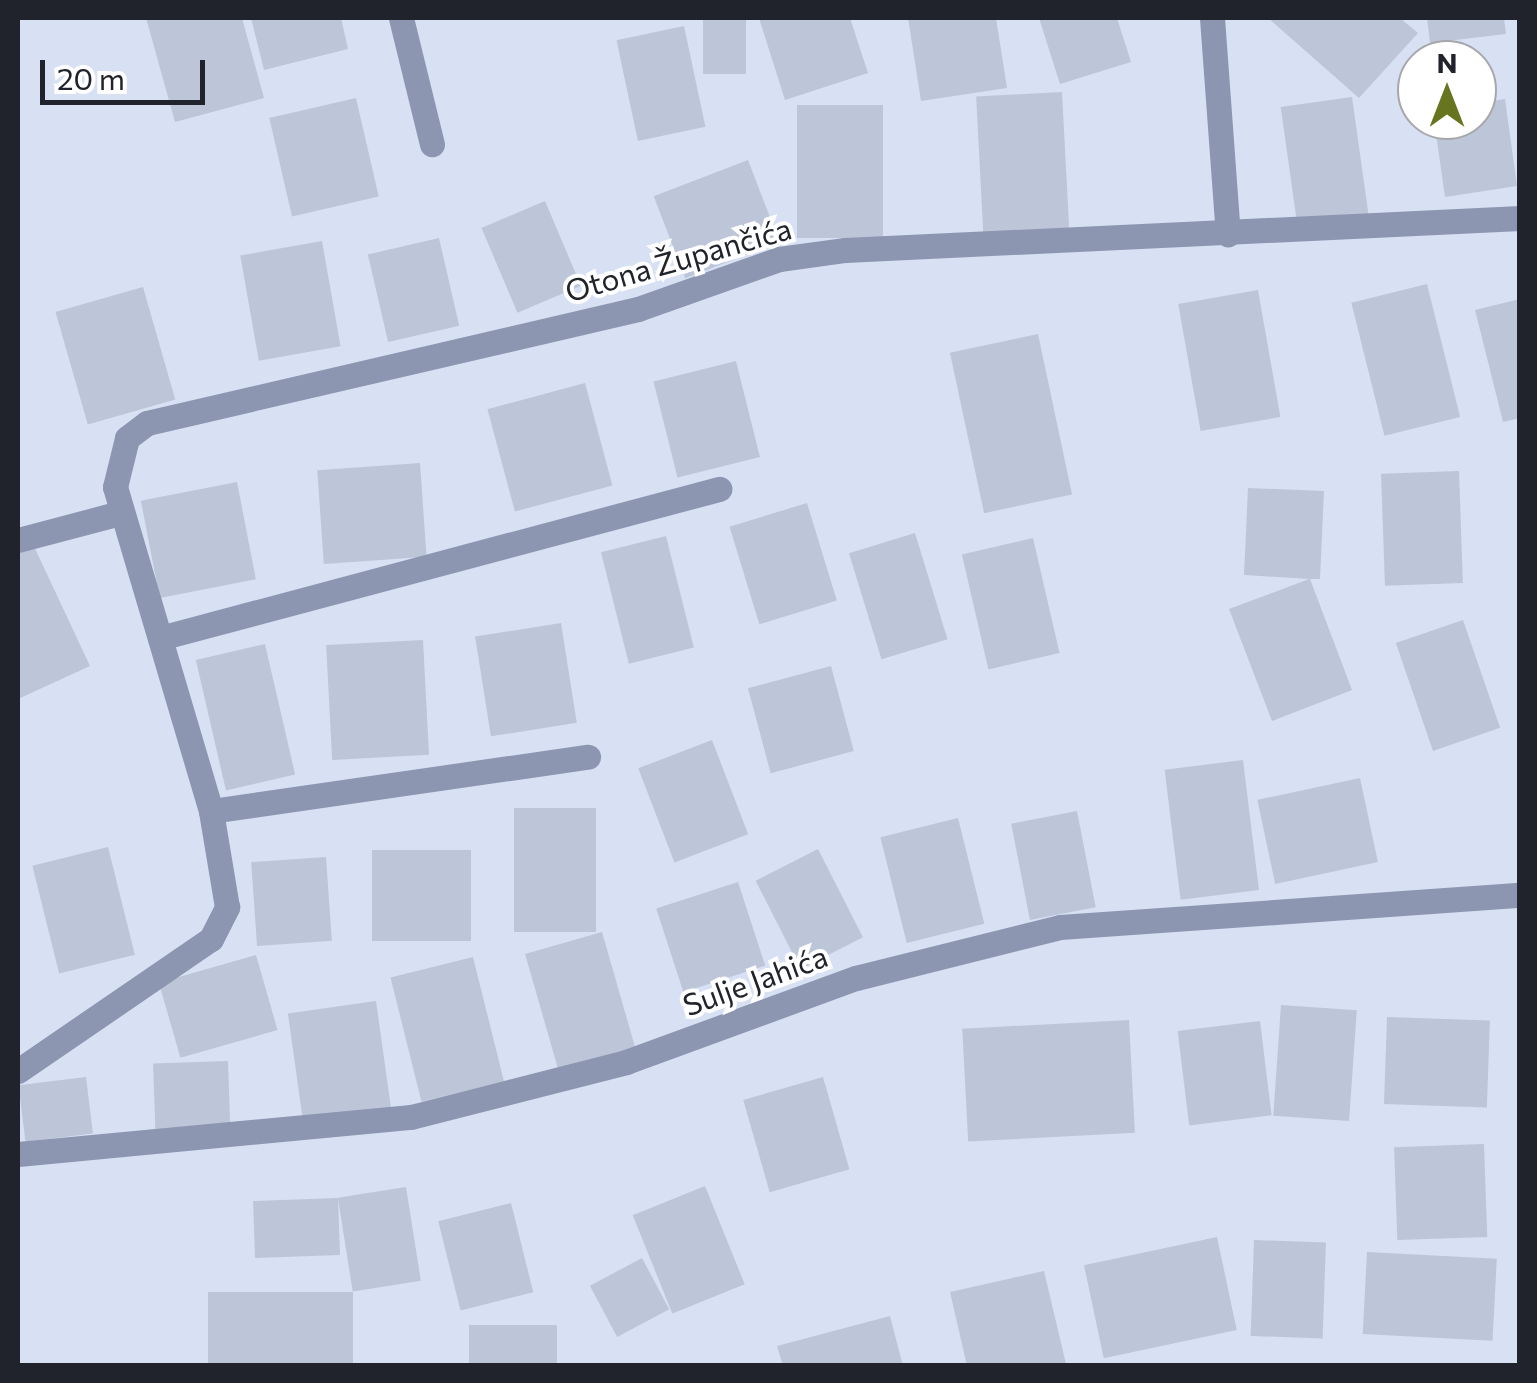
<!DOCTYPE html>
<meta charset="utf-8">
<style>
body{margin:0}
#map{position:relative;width:1537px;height:1383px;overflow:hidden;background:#d8e0f4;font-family:Commissioner,sans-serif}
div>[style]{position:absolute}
.building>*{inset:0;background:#bdc5d9;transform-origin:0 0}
.minor>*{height:25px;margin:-12.5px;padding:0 12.5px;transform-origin:12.5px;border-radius:12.5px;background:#8c96b0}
span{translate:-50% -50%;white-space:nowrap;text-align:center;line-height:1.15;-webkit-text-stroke:8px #fff;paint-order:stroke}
.street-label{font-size:30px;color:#20232b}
.frame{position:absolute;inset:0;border:20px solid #20232b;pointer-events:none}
.north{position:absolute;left:1397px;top:40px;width:100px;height:100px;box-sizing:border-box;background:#fff;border:2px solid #a6a7aa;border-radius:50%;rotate:0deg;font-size:28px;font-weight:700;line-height:40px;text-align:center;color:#20232b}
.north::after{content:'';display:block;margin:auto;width:35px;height:45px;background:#677521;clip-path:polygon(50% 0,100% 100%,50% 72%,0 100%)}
.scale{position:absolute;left:40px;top:60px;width:165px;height:45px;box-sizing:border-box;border:5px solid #20232b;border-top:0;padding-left:12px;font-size:30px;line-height:35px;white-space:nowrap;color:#20232b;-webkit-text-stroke:8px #fff;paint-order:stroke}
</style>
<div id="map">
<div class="building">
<div style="clip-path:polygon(146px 18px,242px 18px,264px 98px,175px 122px)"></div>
<div style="clip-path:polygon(251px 18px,341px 18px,348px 49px,264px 70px)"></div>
<div style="left:703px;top:18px;width:43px;height:56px"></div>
<div style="clip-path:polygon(759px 18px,850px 18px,868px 73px,785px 100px)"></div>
<div style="clip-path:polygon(908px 18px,996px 18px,1007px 88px,921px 101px)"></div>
<div style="clip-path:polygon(1039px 18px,1117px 18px,1131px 62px,1060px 84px)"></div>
<div style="clip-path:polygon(1268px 18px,1400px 18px,1418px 33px,1359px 98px)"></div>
<div style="clip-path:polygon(1427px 18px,1504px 18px,1506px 34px,1430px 43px)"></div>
<div style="left:684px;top:26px;width:103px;height:69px;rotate:78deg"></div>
<div style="left:1062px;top:92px;width:136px;height:86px;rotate:87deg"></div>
<div style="left:1352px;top:97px;width:123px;height:72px;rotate:82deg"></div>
<div style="left:356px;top:98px;width:101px;height:89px;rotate:77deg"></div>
<div style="clip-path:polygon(1505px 99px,1517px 186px,1445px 197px,1434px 120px,1477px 120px,1477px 103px)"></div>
<div style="left:797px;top:105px;width:86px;height:133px"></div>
<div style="left:748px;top:160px;width:88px;height:101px;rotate:69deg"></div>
<div style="left:545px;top:201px;width:92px;height:69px;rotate:67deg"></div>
<div style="left:439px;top:238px;width:90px;height:73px;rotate:77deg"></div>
<div style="left:322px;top:241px;width:107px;height:83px;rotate:80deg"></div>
<div style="left:1427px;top:284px;width:137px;height:78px;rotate:76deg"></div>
<div style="left:143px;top:287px;width:117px;height:91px;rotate:74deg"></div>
<div style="left:1258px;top:290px;width:129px;height:81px;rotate:80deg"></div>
<div style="clip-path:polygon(1520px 299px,1520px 418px,1503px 422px,1475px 310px)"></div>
<div style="left:1038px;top:334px;width:164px;height:90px;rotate:78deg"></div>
<div style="left:736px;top:361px;width:99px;height:85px;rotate:76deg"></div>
<div style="left:585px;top:383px;width:106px;height:101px;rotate:75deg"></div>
<div style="left:420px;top:463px;width:94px;height:103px;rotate:86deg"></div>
<div style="left:1459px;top:471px;width:112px;height:78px;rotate:88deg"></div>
<div style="left:237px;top:482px;width:99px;height:98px;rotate:79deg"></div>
<div style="clip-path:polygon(1248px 488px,1324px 491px,1320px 579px,1310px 579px,1352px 690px,1272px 721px,1229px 609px,1309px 579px,1244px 575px)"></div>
<div style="left:807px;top:503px;width:102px;height:81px;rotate:73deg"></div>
<div style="left:915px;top:533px;width:111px;height:69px;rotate:73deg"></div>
<div style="left:666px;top:536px;width:115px;height:67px;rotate:76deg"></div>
<div style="left:1033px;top:538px;width:118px;height:73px;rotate:77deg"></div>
<div style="clip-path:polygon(32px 542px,90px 666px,18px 699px,18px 549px)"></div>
<div style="left:1463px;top:620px;width:114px;height:71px;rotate:71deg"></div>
<div style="left:561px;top:623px;width:101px;height:87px;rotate:81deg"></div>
<div style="left:423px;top:640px;width:115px;height:97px;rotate:87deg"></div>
<div style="left:265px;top:644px;width:134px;height:71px;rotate:77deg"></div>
<div style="left:831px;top:666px;width:88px;height:86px;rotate:75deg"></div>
<div style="left:712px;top:740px;width:101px;height:79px;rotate:69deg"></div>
<div style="left:1243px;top:760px;width:131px;height:79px;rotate:83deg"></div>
<div style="left:1360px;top:778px;width:86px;height:105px;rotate:78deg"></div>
<div style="left:514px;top:808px;width:82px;height:124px"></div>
<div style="left:1077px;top:811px;width:98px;height:67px;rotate:79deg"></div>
<div style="left:958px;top:818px;width:109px;height:80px;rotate:76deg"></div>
<div style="left:108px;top:847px;width:111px;height:78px;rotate:76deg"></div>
<div style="left:818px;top:849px;width:99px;height:70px;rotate:63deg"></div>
<div style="left:372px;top:850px;width:99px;height:91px"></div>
<div style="left:326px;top:857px;width:84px;height:75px;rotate:86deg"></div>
<div style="left:738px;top:882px;width:88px;height:86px;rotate:72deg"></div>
<div style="left:602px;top:932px;width:123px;height:80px;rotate:74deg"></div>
<div style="left:256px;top:955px;width:78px;height:101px;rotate:74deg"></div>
<div style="left:473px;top:957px;width:128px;height:85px;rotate:76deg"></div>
<div style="left:376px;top:1001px;width:108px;height:89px;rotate:82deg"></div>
<div style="left:1281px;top:1005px;width:76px;height:111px;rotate:4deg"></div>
<div style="left:1387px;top:1017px;width:103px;height:87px;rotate:2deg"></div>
<div style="left:1129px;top:1020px;width:113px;height:167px;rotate:87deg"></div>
<div style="left:1260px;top:1021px;width:95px;height:83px;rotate:83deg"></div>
<div style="left:228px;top:1061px;width:67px;height:75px;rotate:88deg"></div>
<div style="left:86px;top:1077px;width:57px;height:68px;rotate:83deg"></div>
<div style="left:823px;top:1077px;width:96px;height:83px;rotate:74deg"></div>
<div style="left:1484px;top:1144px;width:93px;height:90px;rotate:88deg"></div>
<div style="left:705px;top:1186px;width:106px;height:78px;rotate:68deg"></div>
<div style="left:406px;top:1187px;width:95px;height:69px;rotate:81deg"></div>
<div style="left:338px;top:1198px;width:57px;height:85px;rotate:88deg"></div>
<div style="left:511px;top:1203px;width:92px;height:75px;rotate:76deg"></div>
<div style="left:1217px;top:1237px;width:95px;height:136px;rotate:78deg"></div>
<div style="left:1254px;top:1240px;width:72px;height:96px;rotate:2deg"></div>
<div style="left:1367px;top:1252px;width:130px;height:82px;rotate:3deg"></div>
<div style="left:642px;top:1258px;width:58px;height:59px;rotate:62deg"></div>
<div style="clip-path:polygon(1044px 1271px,1066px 1364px,967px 1366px,950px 1292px)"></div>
<div style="left:208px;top:1292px;width:145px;height:74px"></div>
<div style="clip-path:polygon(890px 1316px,903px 1366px,783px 1366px,777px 1346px)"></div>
<div style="left:469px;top:1325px;width:88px;height:41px"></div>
</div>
<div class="minor">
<div style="left:401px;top:18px;width:130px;rotate:76.2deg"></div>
<div style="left:1212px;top:18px;width:217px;rotate:85.8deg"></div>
<div style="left:18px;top:540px;width:106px;rotate:-14.8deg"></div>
<div style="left:160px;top:638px;width:579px;rotate:-14.93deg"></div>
<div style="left:211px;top:811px;width:381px;rotate:-8.2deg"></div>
<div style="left:18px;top:1071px;width:234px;rotate:-34.4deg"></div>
<div style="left:211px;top:939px;width:36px;rotate:-63deg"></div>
<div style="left:227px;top:907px;width:97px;rotate:-99.5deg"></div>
<div style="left:211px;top:811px;width:338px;rotate:-106.5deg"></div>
<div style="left:115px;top:487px;width:50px;rotate:-76.2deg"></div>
<div style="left:127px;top:438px;width:25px;rotate:-37deg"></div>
<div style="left:147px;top:423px;width:504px;rotate:-13.07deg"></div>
<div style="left:638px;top:309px;width:150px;rotate:-19.5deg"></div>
<div style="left:779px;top:259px;width:67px;rotate:-7.8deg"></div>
<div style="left:845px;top:250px;width:676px;rotate:-2.71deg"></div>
<div style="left:18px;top:1154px;width:395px;rotate:-5.4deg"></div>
<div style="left:411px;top:1117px;width:222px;rotate:-14.3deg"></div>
<div style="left:626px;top:1062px;width:245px;rotate:-20.1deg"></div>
<div style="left:856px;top:978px;width:210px;rotate:-14deg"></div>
<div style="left:1060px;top:927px;width:461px;rotate:-4deg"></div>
</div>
<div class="street-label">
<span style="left:678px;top:259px;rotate:-16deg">Otona Župančića</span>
<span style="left:755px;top:980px;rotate:-20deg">Sulje Jahića</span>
</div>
<div class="frame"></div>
<div class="north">N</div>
<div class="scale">20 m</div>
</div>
